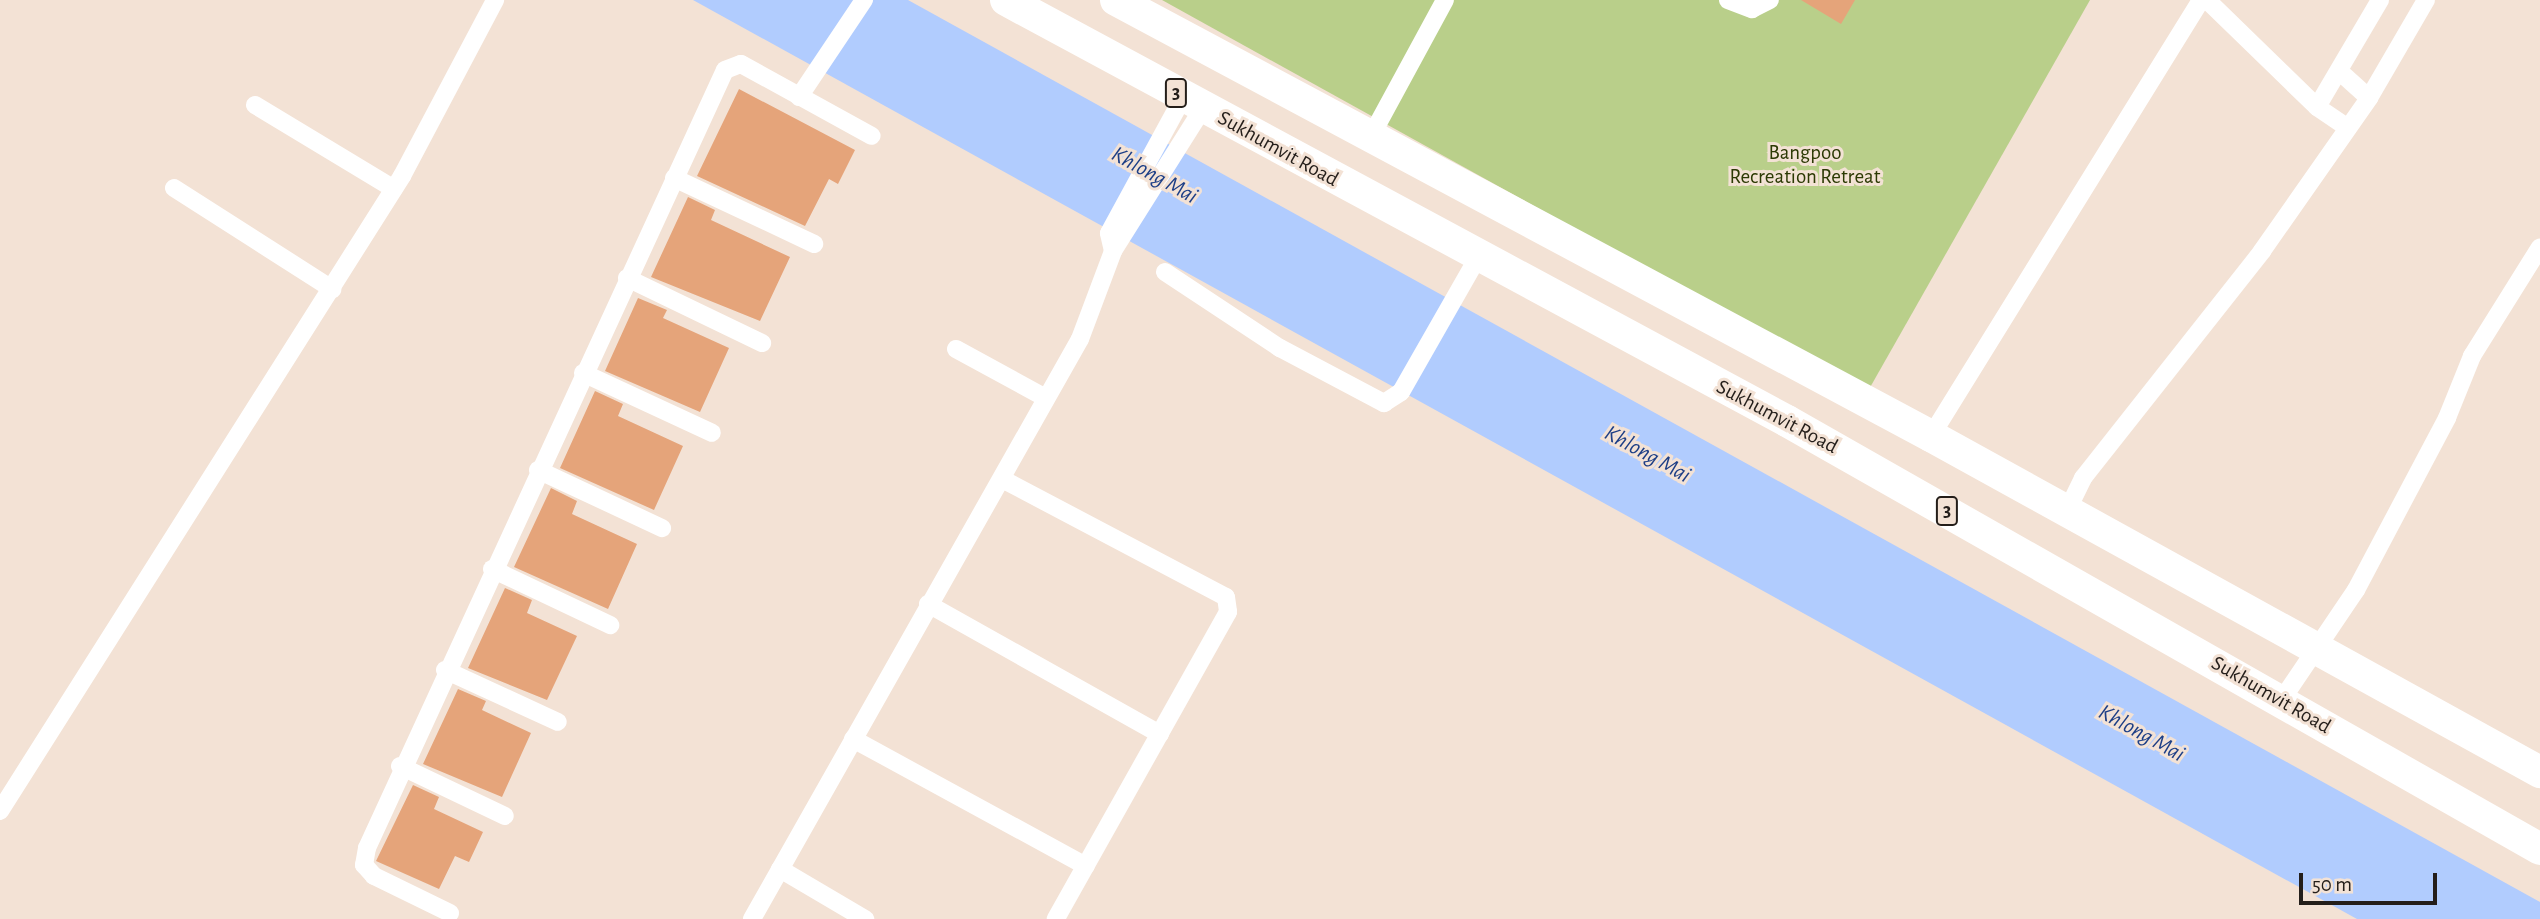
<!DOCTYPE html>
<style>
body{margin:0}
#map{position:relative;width:2540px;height:919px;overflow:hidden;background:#f3e2d5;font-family:"Alegreya Sans",sans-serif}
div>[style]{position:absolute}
.green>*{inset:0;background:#b9cf8a}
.water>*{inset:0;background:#b1ccfe}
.building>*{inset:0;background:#e5a47a}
.street>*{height:18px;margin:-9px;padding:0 9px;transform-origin:9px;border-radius:9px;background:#fff}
.highway>*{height:32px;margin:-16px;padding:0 16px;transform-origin:16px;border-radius:16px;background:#fff}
span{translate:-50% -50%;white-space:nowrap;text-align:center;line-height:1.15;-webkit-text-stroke:6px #f3e2d5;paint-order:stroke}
.shield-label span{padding:2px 5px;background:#f3e2d5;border:2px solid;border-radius:5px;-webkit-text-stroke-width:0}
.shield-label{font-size:19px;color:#241e1a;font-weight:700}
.street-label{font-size:21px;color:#241e1a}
.park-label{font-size:21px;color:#2c3a04}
.water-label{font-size:23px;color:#1e3f86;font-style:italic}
.scale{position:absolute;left:2299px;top:873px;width:138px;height:32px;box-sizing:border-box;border:4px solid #241e1a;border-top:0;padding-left:9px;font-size:21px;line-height:24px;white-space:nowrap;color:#241e1a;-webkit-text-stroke:5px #f3e2d5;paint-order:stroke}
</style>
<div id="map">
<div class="green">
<div style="clip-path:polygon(1162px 0,2090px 0,1868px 391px)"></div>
</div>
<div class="water">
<div style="clip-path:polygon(693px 0,908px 0,2540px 902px,2540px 919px,2357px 919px)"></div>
</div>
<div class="building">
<div style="clip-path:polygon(1801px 0,1855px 0,1841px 24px)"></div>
<div style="clip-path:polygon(739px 89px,855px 150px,838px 184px,829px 179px,805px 226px,697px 176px)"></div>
<div style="clip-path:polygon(688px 197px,715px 210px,711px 220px,790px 257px,760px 321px,651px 277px)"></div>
<div style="clip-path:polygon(638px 298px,667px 310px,663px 318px,729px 348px,700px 412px,605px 371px)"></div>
<div style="clip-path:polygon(595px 391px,623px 404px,618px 416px,683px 446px,654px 510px,560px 468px)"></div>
<div style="clip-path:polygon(551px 488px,577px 501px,572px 514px,637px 544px,608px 609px,514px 567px)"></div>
<div style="clip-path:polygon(505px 588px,532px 600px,527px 613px,577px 636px,547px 700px,468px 668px)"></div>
<div style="clip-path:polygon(458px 689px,486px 701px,482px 710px,531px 733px,502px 797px,423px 764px)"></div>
<div style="clip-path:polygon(413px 785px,439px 797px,434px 809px,483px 832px,469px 862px,455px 856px,439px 889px,376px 861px)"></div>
</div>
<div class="street">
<div style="left:1728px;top:0;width:26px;rotate:21deg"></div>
<div style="left:1752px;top:9px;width:20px;rotate:-27deg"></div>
<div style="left:2207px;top:0;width:153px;rotate:44.2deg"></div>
<div style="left:2317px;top:107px;width:37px;rotate:34deg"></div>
<div style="left:2339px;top:71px;width:40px;rotate:42deg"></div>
<div style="left:799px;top:97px;width:117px;rotate:-56.2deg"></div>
<div style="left:255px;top:105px;width:162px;rotate:31.1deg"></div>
<div style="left:2317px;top:107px;width:124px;rotate:-59.5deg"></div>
<div style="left:1369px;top:140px;width:159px;rotate:-61.5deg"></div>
<div style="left:674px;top:178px;width:155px;rotate:25.2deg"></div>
<div style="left:174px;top:188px;width:188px;rotate:32.6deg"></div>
<div style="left:1113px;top:251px;width:18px;rotate:-103deg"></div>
<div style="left:1109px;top:233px;width:155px;rotate:-61.4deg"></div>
<div style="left:1165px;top:272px;width:138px;rotate:33.5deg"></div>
<div style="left:1280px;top:348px;width:118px;rotate:27.9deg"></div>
<div style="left:1384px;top:403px;width:20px;rotate:-33deg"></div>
<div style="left:1401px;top:392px;width:153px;rotate:-60.3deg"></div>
<div style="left:627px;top:278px;width:150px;rotate:25.7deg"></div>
<div style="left:956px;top:349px;width:102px;rotate:28.6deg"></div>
<div style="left:583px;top:373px;width:142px;rotate:24.9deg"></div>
<div style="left:1931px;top:436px;width:513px;rotate:-58.23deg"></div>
<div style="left:538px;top:470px;width:137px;rotate:25.1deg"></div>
<div style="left:1002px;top:479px;width:253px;rotate:27.8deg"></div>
<div style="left:1226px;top:597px;width:15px;rotate:82deg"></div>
<div style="left:1228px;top:612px;width:352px;rotate:119.3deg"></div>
<div style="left:2067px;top:511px;width:37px;rotate:-64deg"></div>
<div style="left:2083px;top:478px;width:289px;rotate:-51.7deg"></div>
<div style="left:2262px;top:251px;width:187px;rotate:-55deg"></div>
<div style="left:2369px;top:98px;width:113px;rotate:-59.8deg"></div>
<div style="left:492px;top:569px;width:131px;rotate:25.4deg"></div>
<div style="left:928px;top:604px;width:266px;rotate:29.3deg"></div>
<div style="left:445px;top:670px;width:124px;rotate:24.7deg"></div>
<div style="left:2281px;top:701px;width:134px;rotate:-56deg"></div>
<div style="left:2356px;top:590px;width:195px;rotate:-62.1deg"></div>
<div style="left:2447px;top:418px;width:67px;rotate:-68deg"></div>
<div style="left:2472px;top:356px;width:128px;rotate:-58deg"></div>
<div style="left:853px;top:739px;width:265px;rotate:28.6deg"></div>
<div style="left:400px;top:766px;width:116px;rotate:25.5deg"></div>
<div style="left:0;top:811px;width:752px;rotate:-57.66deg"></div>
<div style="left:402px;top:176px;width:199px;rotate:-62.1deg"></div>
<div style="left:780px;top:869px;width:99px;rotate:30.5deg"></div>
<div style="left:450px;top:913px;width:85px;rotate:-154deg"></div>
<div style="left:374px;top:876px;width:15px;rotate:-132deg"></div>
<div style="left:364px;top:865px;width:17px;rotate:-80deg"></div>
<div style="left:367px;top:848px;width:856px;rotate:-65.29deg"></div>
<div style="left:725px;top:70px;width:17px;rotate:-21deg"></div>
<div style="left:741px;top:64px;width:149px;rotate:28.8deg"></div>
<div style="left:752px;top:919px;width:666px;rotate:-60.51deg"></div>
<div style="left:1080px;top:339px;width:94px;rotate:-69.4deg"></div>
<div style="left:1113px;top:251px;width:169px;rotate:-57.8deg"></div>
</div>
<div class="highway">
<div style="left:1006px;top:0;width:887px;rotate:28.33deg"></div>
<div style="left:1787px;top:421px;width:866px;rotate:29.61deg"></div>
<div style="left:1116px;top:0;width:924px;rotate:28.15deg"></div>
<div style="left:1931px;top:436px;width:696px;rotate:28.89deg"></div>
</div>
<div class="shield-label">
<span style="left:1176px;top:93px">3</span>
<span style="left:1947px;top:511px">3</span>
</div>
<div class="street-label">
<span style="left:1278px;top:149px;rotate:29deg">Sukhumvit Road</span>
<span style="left:1777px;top:417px;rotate:28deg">Sukhumvit Road</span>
<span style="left:2271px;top:695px;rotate:30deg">Sukhumvit Road</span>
</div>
<div class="park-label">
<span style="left:1805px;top:165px">Bangpoo<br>Recreation Retreat</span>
</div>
<div class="water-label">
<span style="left:1154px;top:176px;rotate:29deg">Khlong Mai</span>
<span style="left:1647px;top:455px;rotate:29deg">Khlong Mai</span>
<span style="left:2141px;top:734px;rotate:29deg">Khlong Mai</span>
</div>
<div class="scale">50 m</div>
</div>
